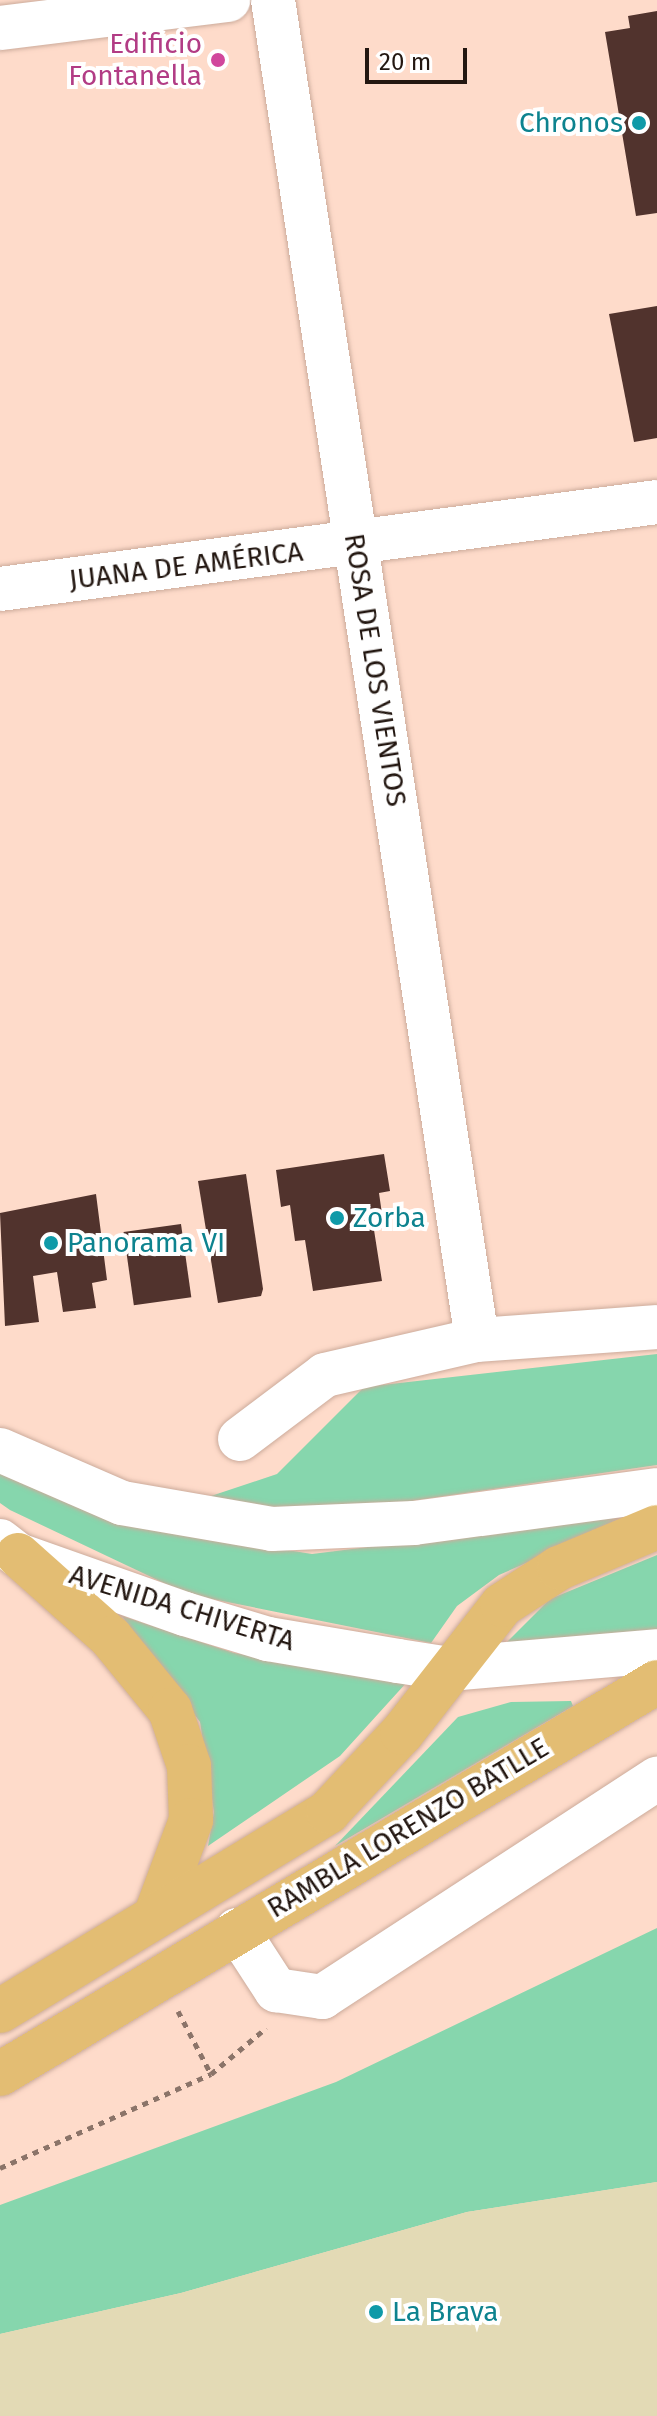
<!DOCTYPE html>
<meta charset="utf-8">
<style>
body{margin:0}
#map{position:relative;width:657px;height:2416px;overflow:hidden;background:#fedbca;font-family:"Fira Sans",sans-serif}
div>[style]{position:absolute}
.green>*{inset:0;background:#86d6ad}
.sand>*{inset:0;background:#e3dab5}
.building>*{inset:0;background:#51332d;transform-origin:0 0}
.path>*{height:5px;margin-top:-2.5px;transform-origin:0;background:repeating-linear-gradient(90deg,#8b7469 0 6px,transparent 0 12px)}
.roads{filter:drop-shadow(0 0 2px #ccab9b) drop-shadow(0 0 2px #ccab9b)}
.minor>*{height:44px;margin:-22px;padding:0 22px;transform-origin:22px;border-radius:22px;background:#fff}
.major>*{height:44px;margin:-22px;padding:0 22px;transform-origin:22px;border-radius:22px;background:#e3bd73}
.dots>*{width:22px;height:22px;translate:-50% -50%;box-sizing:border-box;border:4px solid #fff;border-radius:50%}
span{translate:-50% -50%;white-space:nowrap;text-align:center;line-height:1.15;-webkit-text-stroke:8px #fff;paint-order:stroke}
.hotel-label{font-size:28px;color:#b23c85}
.right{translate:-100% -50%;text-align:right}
.culture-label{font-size:28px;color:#0d838f}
.left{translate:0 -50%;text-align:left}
.street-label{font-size:28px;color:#231711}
.scale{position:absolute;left:365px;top:48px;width:102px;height:36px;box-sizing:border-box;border:4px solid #231711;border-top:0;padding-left:10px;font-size:24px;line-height:28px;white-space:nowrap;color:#231711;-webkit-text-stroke:6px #fff;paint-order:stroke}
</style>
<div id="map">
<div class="green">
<div style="clip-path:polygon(657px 1354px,657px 1465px,363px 1508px,258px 1508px,205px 1498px,277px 1474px,364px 1387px)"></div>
<div style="clip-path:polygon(0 1473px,114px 1522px,312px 1554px,639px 1513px,499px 1575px,457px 1606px,431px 1643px,187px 1594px,10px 1510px,0 1503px)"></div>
<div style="clip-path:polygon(657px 1555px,657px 1633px,502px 1647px,550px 1599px)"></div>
<div style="clip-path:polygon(122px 1616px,234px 1653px,407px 1682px,340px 1756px,208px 1846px,214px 1812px,200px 1722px)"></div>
<div style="clip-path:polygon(571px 1701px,573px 1706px,335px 1846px,458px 1717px,511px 1702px)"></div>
<div style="clip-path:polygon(657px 1928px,657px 2182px,467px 2212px,181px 2293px,0 2334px,0 2205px,336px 2082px)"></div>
</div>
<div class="sand">
<div style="clip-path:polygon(657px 2182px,657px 2416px,0 2416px,0 2334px,181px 2293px,467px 2212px)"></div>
</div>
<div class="building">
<div style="clip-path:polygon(657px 11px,657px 213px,636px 216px,605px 32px,630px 28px,628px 16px)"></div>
<div style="clip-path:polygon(657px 306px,657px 438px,634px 442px,609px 314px)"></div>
<div style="clip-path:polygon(384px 1154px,390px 1191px,379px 1193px,384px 1228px,374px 1230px,382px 1281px,313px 1291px,305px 1240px,295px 1241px,290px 1205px,281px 1207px,276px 1170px)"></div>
<div style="clip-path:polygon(246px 1174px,263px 1289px,261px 1296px,218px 1303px,198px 1181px)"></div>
<div style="clip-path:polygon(96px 1194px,107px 1280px,92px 1283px,96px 1308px,63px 1312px,57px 1272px,33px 1276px,39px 1322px,5px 1326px,0 1213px)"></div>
<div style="left:181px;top:1224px;width:74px;height:58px;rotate:82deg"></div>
</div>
<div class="path">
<div style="left:178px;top:2011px;width:71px;rotate:62.4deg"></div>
<div style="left:0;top:2168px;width:231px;rotate:-24deg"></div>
<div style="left:211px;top:2074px;width:72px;rotate:-39.9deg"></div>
</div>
<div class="roads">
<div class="minor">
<div style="left:273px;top:0;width:1355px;rotate:81.34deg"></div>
<div style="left:0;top:28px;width:230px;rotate:-7deg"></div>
<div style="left:0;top:589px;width:663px;rotate:-7.54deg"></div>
<div style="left:240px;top:1439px;width:106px;rotate:-37deg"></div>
<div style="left:325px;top:1375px;width:156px;rotate:-13deg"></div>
<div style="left:477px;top:1340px;width:180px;rotate:-4.1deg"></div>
<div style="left:0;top:1450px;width:133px;rotate:23.5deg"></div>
<div style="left:122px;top:1503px;width:152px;rotate:9.8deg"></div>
<div style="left:272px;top:1529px;width:142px;rotate:-2.4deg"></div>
<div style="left:414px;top:1523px;width:245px;rotate:-7.7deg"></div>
<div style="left:0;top:1541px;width:23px;rotate:38deg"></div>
<div style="left:18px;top:1555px;width:177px;rotate:19.5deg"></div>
<div style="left:185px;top:1614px;width:87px;rotate:16.8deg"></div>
<div style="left:268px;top:1639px;width:132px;rotate:9.6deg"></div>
<div style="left:398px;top:1661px;width:52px;rotate:8.9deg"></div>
<div style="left:449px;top:1669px;width:209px;rotate:-4.9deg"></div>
<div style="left:237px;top:1930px;width:72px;rotate:57deg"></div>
<div style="left:276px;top:1990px;width:47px;rotate:8.7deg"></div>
<div style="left:322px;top:1997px;width:400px;rotate:-33.1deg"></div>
</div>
<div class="major">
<div style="left:18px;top:1555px;width:125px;rotate:41.7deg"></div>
<div style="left:111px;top:1638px;width:93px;rotate:50.7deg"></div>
<div style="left:170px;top:1710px;width:59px;rotate:71.3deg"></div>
<div style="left:189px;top:1766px;width:54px;rotate:87.9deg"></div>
<div style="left:191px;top:1820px;width:103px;rotate:110.4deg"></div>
<div style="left:0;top:2011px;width:384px;rotate:-31.2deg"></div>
<div style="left:328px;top:1812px;width:108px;rotate:-46.9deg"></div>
<div style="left:402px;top:1733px;width:162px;rotate:-52deg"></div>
<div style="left:502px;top:1605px;width:68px;rotate:-33deg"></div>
<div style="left:559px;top:1568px;width:106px;rotate:-22.7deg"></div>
<div style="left:0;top:2074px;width:765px;rotate:-30.82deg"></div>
</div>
</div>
<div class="dots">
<div style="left:218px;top:60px;background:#d1479c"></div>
<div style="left:639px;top:123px;background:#0f9aa8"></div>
<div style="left:337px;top:1218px;background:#0f9aa8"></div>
<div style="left:51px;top:1243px;background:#0f9aa8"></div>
<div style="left:376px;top:2312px;background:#0f9aa8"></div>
</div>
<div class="hotel-label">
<span class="right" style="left:202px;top:60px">Edificio<br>Fontanella</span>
</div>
<div class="culture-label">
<span class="right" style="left:623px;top:123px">Chronos</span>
<span class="left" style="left:353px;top:1218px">Zorba</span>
<span class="left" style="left:67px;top:1243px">Panorama VI</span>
<span class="left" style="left:392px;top:2312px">La Brava</span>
</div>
<div class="street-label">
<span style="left:186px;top:566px;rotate:-7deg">JUANA DE AMÉRICA</span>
<span style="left:375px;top:670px;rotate:81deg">ROSA DE LOS VIENTOS</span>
<span style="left:182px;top:1608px;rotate:17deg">AVENIDA CHIVERTA</span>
<span style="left:408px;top:1828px;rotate:-31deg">RAMBLA LORENZO BATLLE</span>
</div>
<div class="scale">20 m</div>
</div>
